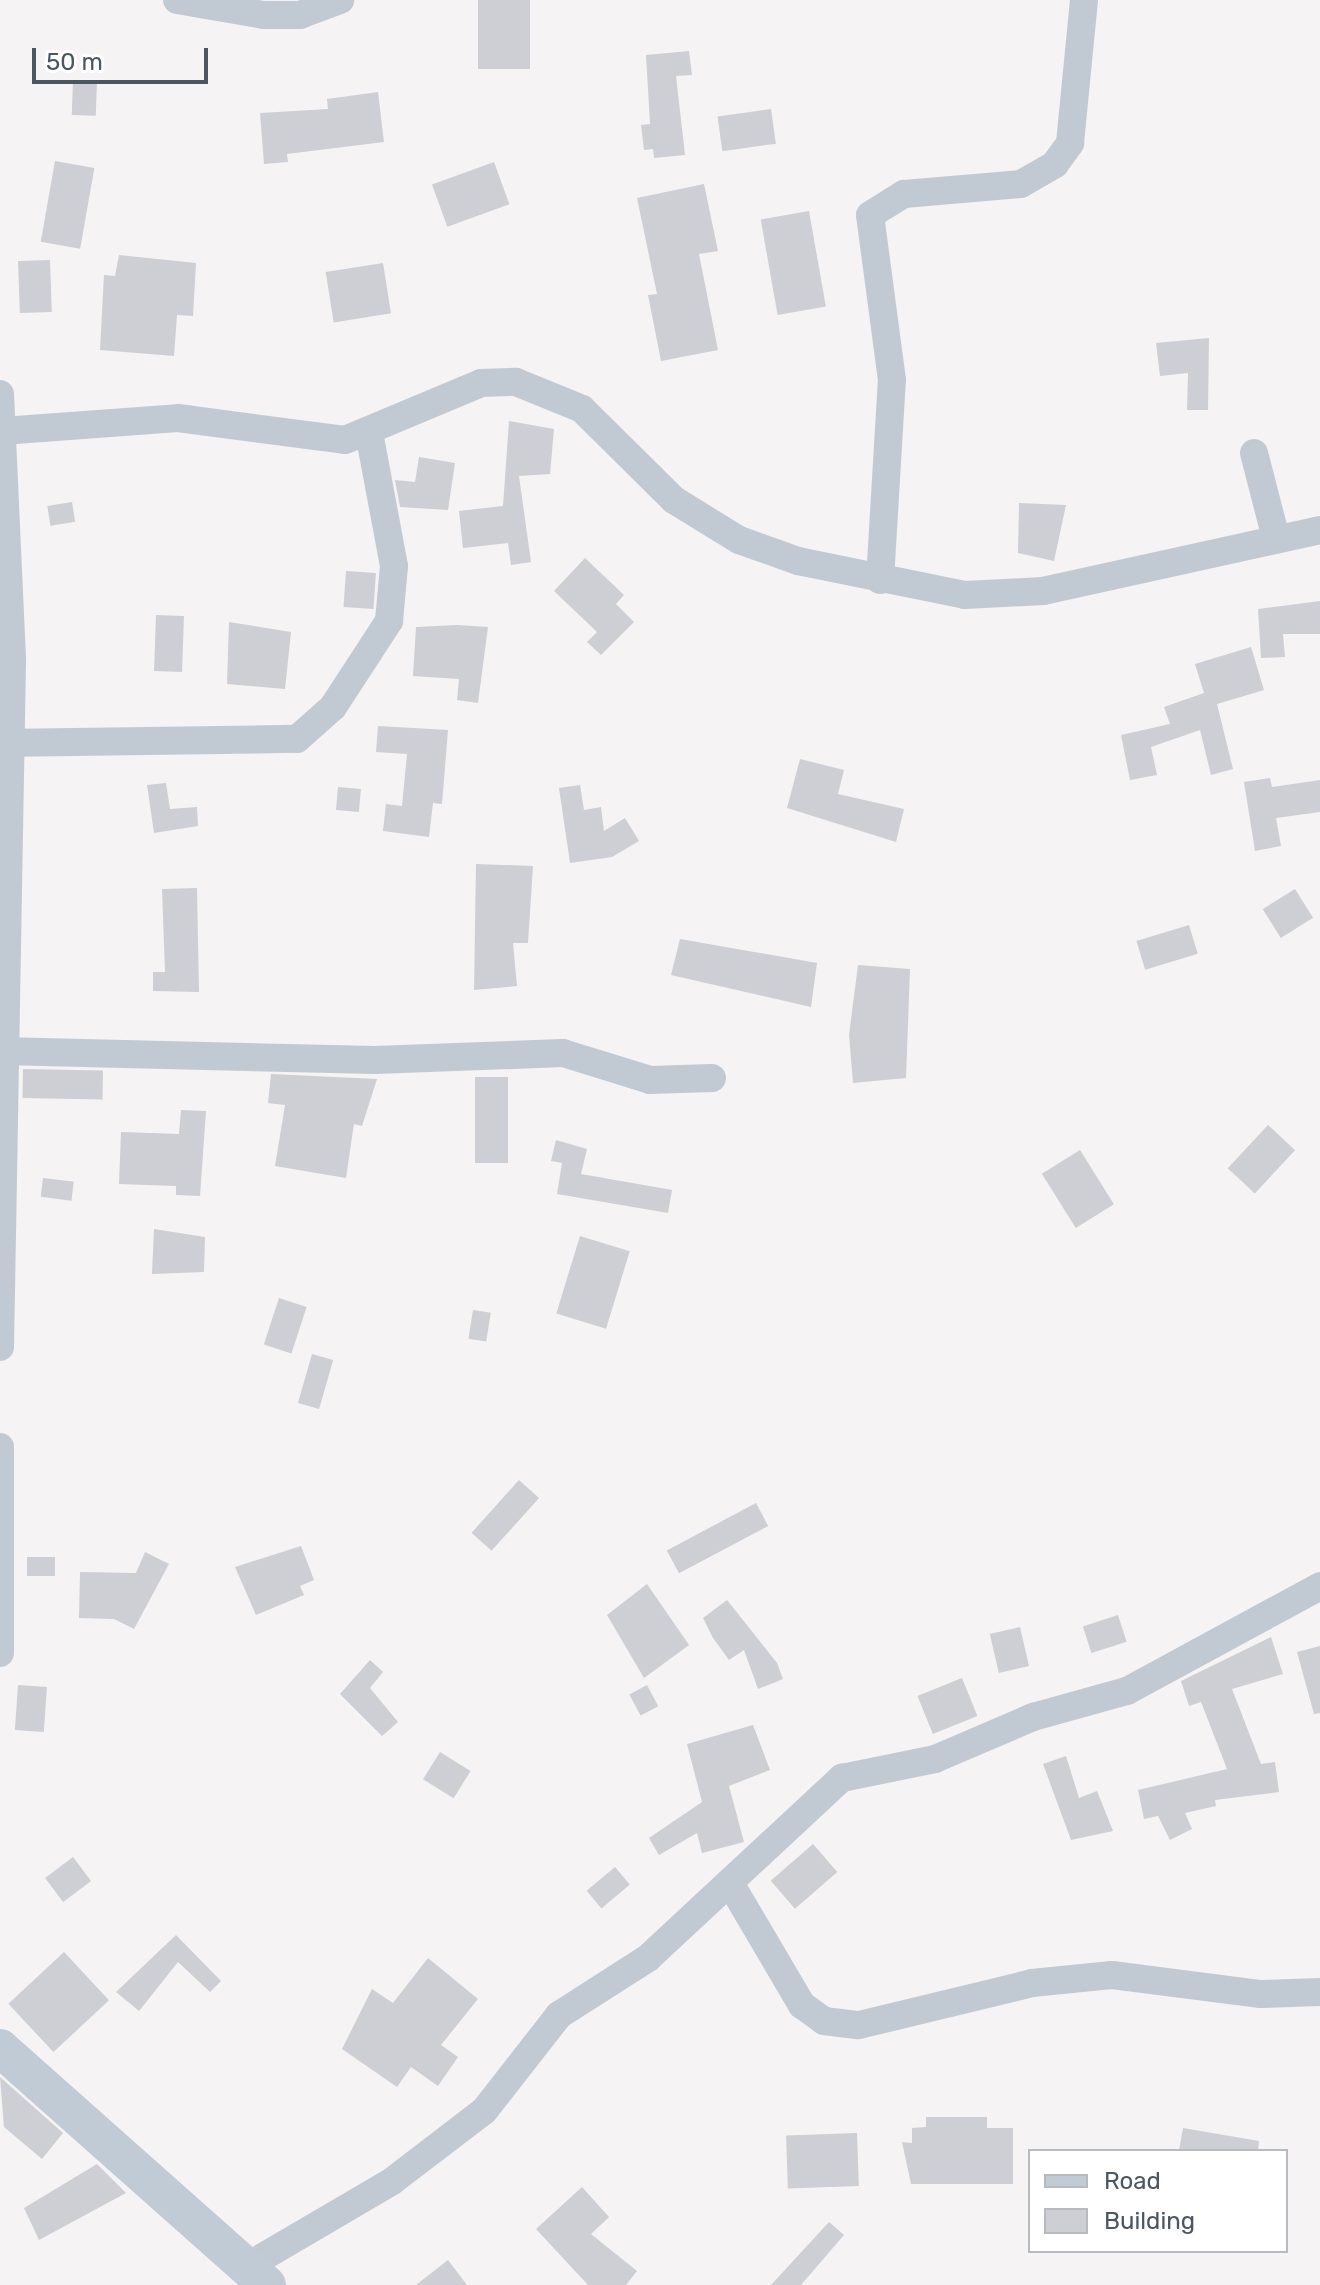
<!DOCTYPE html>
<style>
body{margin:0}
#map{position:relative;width:1320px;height:2285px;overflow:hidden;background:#f5f3f3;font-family:Rubik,sans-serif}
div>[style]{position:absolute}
.building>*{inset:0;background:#cdcfd5;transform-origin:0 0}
.street>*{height:28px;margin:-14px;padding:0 14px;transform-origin:14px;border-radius:14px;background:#c1cad2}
.secondary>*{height:38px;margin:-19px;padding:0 19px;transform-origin:19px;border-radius:19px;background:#c1cbd6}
span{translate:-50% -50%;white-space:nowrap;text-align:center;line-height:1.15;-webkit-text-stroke:6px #fff;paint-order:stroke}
.legend{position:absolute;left:1028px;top:2149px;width:260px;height:104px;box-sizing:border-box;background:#fff;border:2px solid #b7bbc0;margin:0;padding:10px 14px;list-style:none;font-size:24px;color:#4a5661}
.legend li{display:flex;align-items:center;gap:16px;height:40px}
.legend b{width:40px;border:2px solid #b7bbc0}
.scale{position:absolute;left:32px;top:48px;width:176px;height:36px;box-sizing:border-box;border:4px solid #4a5661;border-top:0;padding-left:10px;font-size:24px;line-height:28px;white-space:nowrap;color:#4a5661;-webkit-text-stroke:6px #fff;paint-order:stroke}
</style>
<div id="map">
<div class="building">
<div style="left:478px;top:0;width:52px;height:69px"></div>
<div style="clip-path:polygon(689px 51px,692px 75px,676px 76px,685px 155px,654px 158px,653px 149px,644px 150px,641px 125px,650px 124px,646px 55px)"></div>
<div style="left:73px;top:80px;width:24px;height:35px;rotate:2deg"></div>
<div style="clip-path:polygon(378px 92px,384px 142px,287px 154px,288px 162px,264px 164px,260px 113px,328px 109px,327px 99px)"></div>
<div style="left:771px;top:109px;width:35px;height:54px;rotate:82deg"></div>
<div style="left:55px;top:161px;width:40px;height:82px;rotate:10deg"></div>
<div style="left:494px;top:162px;width:45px;height:66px;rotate:70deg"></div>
<div style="clip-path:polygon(704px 184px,718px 251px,699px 254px,718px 350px,661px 361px,648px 295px,657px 294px,637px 198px)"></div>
<div style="left:809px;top:211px;width:97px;height:49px;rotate:80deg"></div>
<div style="clip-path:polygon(119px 255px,196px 263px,193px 316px,177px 315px,174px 356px,100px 350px,104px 275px,115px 276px)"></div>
<div style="left:50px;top:260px;width:52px;height:32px;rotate:88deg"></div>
<div style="left:383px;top:263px;width:51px;height:58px;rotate:81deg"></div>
<div style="clip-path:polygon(1209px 338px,1208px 410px,1187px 410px,1188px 373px,1160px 376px,1156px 343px)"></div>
<div style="clip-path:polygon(509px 421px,554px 429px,550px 474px,519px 476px,531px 562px,511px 565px,508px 543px,463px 548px,459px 511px,503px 506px)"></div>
<div style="clip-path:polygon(419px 457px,455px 463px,448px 510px,400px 507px,395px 480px,415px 482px)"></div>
<div style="left:72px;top:502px;width:20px;height:25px;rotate:81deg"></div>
<div style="clip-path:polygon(1019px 503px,1066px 505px,1054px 561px,1018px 553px)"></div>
<div style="clip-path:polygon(585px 558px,624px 595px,616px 604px,634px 622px,601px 655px,587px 642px,597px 632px,554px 591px)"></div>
<div style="left:346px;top:571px;width:30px;height:36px;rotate:4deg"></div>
<div style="clip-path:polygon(1320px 601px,1320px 634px,1283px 634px,1285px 657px,1261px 658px,1258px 609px)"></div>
<div style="left:156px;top:615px;width:28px;height:56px;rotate:2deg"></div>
<div style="clip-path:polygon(229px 622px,291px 632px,285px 689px,227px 684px)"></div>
<div style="clip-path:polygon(457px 625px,488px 627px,478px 703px,457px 700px,459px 679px,413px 676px,416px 627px)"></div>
<div style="clip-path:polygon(1251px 647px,1264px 690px,1217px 704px,1233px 769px,1211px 775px,1200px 730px,1151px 747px,1157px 775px,1130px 780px,1121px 735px,1170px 724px,1164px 707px,1204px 693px,1195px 664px)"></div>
<div style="clip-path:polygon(378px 726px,448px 730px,442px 804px,433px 803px,429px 837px,383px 831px,386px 804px,402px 806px,407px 754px,376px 752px)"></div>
<div style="clip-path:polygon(800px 759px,844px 770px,838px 794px,904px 809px,896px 842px,787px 808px)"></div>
<div style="clip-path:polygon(1270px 778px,1272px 787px,1320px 780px,1320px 812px,1276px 818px,1281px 846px,1255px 851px,1244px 782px)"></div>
<div style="clip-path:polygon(166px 783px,170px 809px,197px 807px,198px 826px,154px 833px,147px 785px)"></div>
<div style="clip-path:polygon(580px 785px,584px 810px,601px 807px,604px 831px,625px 818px,639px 841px,612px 857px,570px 863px,559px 788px)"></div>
<div style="left:338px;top:787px;width:23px;height:23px;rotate:5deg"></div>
<div style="clip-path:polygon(476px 864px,533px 866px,528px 943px,513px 943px,517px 986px,474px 990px)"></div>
<div style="clip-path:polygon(197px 888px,199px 992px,153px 991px,153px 972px,165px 972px,162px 889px)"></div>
<div style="left:1295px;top:889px;width:34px;height:38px;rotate:58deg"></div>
<div style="left:1189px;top:925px;width:30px;height:55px;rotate:73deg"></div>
<div style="clip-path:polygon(680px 939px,817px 963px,811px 1007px,671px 975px)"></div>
<div style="clip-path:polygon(858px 965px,910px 969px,906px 1078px,853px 1083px,849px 1035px)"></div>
<div style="left:23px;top:1069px;width:80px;height:29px;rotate:1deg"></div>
<div style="clip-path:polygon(271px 1074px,377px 1079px,362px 1126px,354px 1124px,346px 1178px,275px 1166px,285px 1105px,268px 1103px)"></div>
<div style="left:475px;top:1077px;width:33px;height:86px"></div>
<div style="clip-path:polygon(181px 1110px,206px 1111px,200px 1196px,176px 1195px,176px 1186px,119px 1184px,121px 1132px,179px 1134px)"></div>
<div style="left:1268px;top:1125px;width:37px;height:59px;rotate:43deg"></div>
<div style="clip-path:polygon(556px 1140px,587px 1149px,581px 1174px,672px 1190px,668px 1213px,557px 1194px,562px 1163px,551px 1161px)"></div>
<div style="left:1080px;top:1150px;width:64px;height:45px;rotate:58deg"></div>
<div style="left:43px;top:1178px;width:31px;height:19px;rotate:7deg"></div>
<div style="clip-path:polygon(154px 1229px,205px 1237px,204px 1272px,152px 1274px)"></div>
<div style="left:580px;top:1236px;width:52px;height:81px;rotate:17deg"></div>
<div style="left:279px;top:1298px;width:29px;height:49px;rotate:18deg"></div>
<div style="left:473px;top:1310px;width:18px;height:29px;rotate:9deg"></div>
<div style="left:312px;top:1354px;width:22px;height:51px;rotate:16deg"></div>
<div style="left:519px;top:1480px;width:27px;height:71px;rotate:42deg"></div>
<div style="left:756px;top:1503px;width:26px;height:101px;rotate:62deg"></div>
<div style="clip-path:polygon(301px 1546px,314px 1580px,300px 1586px,304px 1595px,256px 1615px,235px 1567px)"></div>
<div style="clip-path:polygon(145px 1552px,169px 1564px,134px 1629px,114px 1619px,79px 1618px,80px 1572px,136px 1573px)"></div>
<div style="left:27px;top:1557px;width:28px;height:19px"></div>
<div style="clip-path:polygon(647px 1584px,689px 1645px,644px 1678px,607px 1615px)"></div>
<div style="clip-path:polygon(727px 1600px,777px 1663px,783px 1679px,758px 1689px,744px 1650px,729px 1660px,713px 1638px,703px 1618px)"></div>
<div style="left:1118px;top:1615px;width:28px;height:37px;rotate:72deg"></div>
<div style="left:1020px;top:1627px;width:40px;height:31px;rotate:77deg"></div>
<div style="clip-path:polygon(1271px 1637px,1283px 1674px,1232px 1689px,1261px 1764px,1275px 1762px,1279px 1792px,1215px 1800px,1216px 1806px,1185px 1813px,1192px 1829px,1170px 1840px,1158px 1816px,1144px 1819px,1138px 1790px,1227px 1769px,1201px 1702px,1189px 1706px,1181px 1681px)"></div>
<div style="clip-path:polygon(1320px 1646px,1320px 1713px,1314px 1714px,1297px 1652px)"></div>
<div style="clip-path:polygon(370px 1660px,383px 1672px,370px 1688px,398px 1722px,382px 1736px,340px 1694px)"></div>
<div style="left:962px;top:1678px;width:41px;height:48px;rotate:68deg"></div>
<div style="left:18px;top:1685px;width:29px;height:45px;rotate:4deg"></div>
<div style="left:647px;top:1685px;width:24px;height:20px;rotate:62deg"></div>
<div style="clip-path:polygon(753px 1725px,770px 1770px,729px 1786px,744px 1842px,702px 1853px,697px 1833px,659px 1855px,649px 1838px,702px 1802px,687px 1744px)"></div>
<div style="left:440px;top:1752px;width:36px;height:32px;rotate:32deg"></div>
<div style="clip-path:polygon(1066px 1756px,1079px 1798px,1097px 1791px,1113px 1831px,1071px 1840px,1043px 1764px)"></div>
<div style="left:813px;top:1844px;width:37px;height:56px;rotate:49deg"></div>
<div style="left:73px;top:1857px;width:30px;height:35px;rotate:53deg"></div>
<div style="left:615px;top:1867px;width:23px;height:37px;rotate:50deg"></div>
<div style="clip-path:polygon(176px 1935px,221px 1981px,210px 1992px,178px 1962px,139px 2011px,116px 1992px)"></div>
<div style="left:64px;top:1952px;width:66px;height:76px;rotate:47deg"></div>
<div style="clip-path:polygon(428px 1958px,478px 1999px,441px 2045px,458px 2057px,438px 2086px,411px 2067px,397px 2087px,342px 2049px,372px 1989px,393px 2003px)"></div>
<div style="clip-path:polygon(0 2077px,63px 2133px,42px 2159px,4px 2127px)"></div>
<div style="clip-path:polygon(926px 2117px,987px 2117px,987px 2128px,1013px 2128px,1013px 2184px,911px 2184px,902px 2142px,912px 2143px,912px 2128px,926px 2127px)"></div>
<div style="clip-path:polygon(1183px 2128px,1259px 2141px,1258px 2151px,1179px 2151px)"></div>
<div style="left:857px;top:2133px;width:53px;height:71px;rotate:88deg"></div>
<div style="clip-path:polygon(97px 2164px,126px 2193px,39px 2240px,24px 2208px)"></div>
<div style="clip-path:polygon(582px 2187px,609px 2217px,591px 2234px,637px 2271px,626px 2285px,588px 2285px,536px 2229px)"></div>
<div style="clip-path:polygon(829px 2222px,844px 2235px,801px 2285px,771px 2285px)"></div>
<div style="clip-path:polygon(448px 2260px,467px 2285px,416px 2285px)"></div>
</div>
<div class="street">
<div style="left:177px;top:0;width:88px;rotate:9.8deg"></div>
<div style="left:264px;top:15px;width:36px"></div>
<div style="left:300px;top:15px;width:43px;rotate:-20.6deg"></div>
<div style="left:0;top:394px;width:267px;rotate:87.4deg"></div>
<div style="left:12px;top:661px;width:686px;rotate:91deg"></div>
<div style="left:2px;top:431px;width:176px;rotate:-4.2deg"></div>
<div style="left:178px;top:418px;width:168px;rotate:7.5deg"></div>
<div style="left:345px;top:440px;width:147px;rotate:-22.7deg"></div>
<div style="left:481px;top:383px;width:35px;rotate:-2deg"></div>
<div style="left:516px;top:382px;width:71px;rotate:22.2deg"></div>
<div style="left:582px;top:409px;width:129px;rotate:44.7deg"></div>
<div style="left:674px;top:500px;width:76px;rotate:31.6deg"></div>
<div style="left:739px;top:540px;width:63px;rotate:19.6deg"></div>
<div style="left:798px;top:561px;width:170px;rotate:11.5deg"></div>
<div style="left:965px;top:595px;width:78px;rotate:-2.9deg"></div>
<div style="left:1043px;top:591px;width:284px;rotate:-12.4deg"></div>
<div style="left:1254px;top:453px;width:88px;rotate:75.5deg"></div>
<div style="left:880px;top:580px;width:200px;rotate:-86.6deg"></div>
<div style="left:892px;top:380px;width:166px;rotate:-97.6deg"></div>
<div style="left:870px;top:215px;width:40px;rotate:-32deg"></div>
<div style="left:904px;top:194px;width:117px;rotate:-4.9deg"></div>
<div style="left:1021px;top:184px;width:39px;rotate:-30deg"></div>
<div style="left:1055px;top:164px;width:26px;rotate:-54deg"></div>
<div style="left:1070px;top:143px;width:144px;rotate:-84.4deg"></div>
<div style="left:0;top:743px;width:297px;rotate:-0.8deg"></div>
<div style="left:297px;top:739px;width:48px;rotate:-41.6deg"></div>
<div style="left:333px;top:707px;width:103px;rotate:-56.9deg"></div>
<div style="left:389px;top:621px;width:55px;rotate:-84.8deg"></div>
<div style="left:394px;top:566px;width:135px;rotate:-100.6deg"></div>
<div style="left:2px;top:1051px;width:373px;rotate:1.4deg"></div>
<div style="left:375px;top:1060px;width:188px;rotate:-2.1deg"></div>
<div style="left:563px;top:1053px;width:91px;rotate:17.2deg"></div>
<div style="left:650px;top:1080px;width:62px;rotate:-1.8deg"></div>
<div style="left:0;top:1447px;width:206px;rotate:90deg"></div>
<div style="left:730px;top:1883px;width:142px;rotate:59.5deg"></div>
<div style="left:802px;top:2005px;width:27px;rotate:36deg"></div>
<div style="left:824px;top:2021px;width:35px;rotate:7deg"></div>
<div style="left:859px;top:2025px;width:178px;rotate:-13.6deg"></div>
<div style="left:1032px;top:1983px;width:80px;rotate:-5.7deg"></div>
<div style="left:1112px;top:1975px;width:150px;rotate:7.3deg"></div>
<div style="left:1261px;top:1994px;width:59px;rotate:-1.9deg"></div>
<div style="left:246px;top:2267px;width:168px;rotate:-30.4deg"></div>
<div style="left:391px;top:2182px;width:117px;rotate:-37.4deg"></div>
<div style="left:484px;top:2111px;width:122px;rotate:-52deg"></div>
<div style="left:559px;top:2015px;width:106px;rotate:-32.6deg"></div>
<div style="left:648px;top:1958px;width:265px;rotate:-42.9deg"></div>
<div style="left:842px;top:1778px;width:95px;rotate:-11.5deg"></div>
<div style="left:935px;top:1759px;width:107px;rotate:-23.2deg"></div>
<div style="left:1033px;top:1717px;width:98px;rotate:-15.5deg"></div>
<div style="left:1127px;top:1691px;width:220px;rotate:-28.5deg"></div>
</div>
<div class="secondary">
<div style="left:0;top:2048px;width:357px;rotate:41.6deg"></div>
</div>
<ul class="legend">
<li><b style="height:10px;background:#c1cbd6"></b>Road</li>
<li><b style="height:22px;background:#cdcfd5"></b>Building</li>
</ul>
<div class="scale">50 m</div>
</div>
